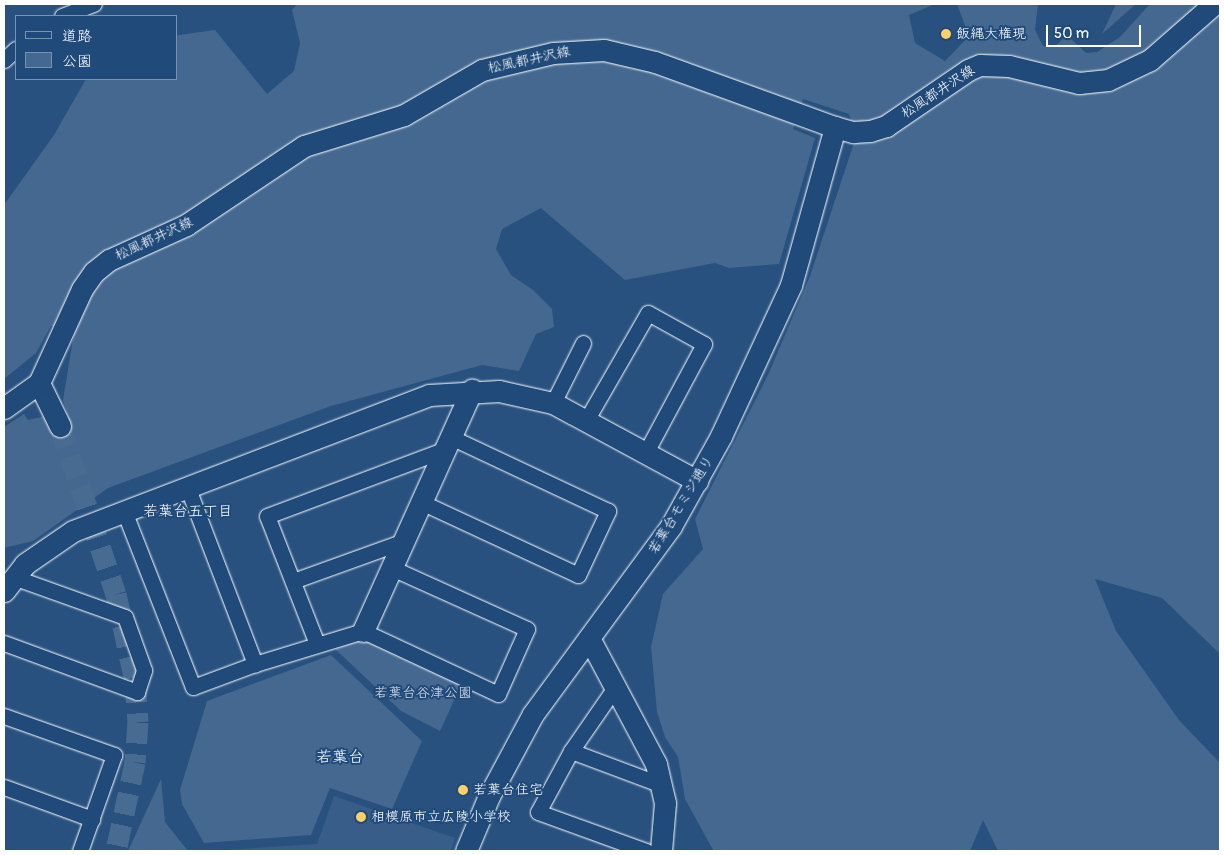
<!DOCTYPE html>
<meta charset="utf-8">
<style>
body{margin:0}
#map{position:relative;width:1224px;height:855px;overflow:hidden;background:#28517f;font-family:Pangolin,"Klee One",sans-serif}
div>[style]{position:absolute}
.built>*{inset:0;background:#375d88}
.green>*{inset:0;background:#446890}
.secondary-tunnel>*{height:21px;margin-top:-10.5px;transform-origin:0;background:repeating-linear-gradient(90deg,#486b92 0 21px,transparent 0 32px)}
.roads{filter:drop-shadow(0 0 1px #fff) drop-shadow(0 0 1px #fff)}
.street>*{height:15px;margin:-7.5px;padding:0 7.5px;transform-origin:7.5px;border-radius:7.5px;background:#1f4a7a}
.secondary>*{height:21px;margin:-10.5px;padding:0 10.5px;transform-origin:10.5px;border-radius:10.5px;background:#1f4a7a}
.dots>*{width:14px;height:14px;translate:-50% -50%;box-sizing:border-box;border:2px solid #1f4a7a;border-radius:50%}
span{translate:-50% -50%;white-space:nowrap;text-align:center;line-height:1.15;-webkit-text-stroke:4px #1f4a7a;paint-order:stroke}
.poi-label{font-size:14px;color:#fff}
.left{translate:0 -50%;text-align:left}
.street-label{font-size:14px;color:#fff}
.park-label{font-size:14px;color:#dae1e9}
.neighbourhood-label{font-size:15px;color:#fff}
.quarter-label{font-size:16px;color:#fff}
.frame{position:absolute;inset:0;border:5px solid #fff;pointer-events:none}
.legend{position:absolute;left:15px;top:15px;width:162px;height:65px;box-sizing:border-box;background:#1f4a7a;border:1px solid #7992af;margin:0;padding:6px 9px;list-style:none;font-size:15px;color:#fff}
.legend li{display:flex;align-items:center;gap:10px;height:25px}
.legend b{width:25px;border:1px solid #7992af}
.scale{position:absolute;left:1046px;top:25px;width:95px;height:22px;box-sizing:border-box;border:2px solid #fff;border-top:0;padding-left:6px;font-size:15px;line-height:18px;white-space:nowrap;color:#fff;-webkit-text-stroke:4px #1f4a7a;paint-order:stroke}
</style>
<div id="map">
<div class="built">
<div style="clip-path:polygon(334px 796px,455px 838px,451px 851px,209px 851px,317px 844px)"></div>
</div>
<div class="green">
<div style="clip-path:polygon(297px 4px,935px 4px,909px 15px,915px 43px,945px 61px,969px 36px,957px 4px,1038px 4px,1035px 30px,1043px 46px,1054px 47px,1067px 35px,1086px 53px,1097px 52px,1120px 37px,1150px 4px,1220px 4px,1220px 654px,1162px 598px,1095px 579px,1116px 631px,1179px 720px,1220px 763px,1220px 851px,998px 851px,983px 820px,970px 851px,714px 851px,712px 848px,685px 799px,678px 757px,665px 737px,657px 712px,651px 647px,663px 594px,703px 549px,695px 519px,768px 375px,810px 276px,856px 137px,849px 114px,803px 99px,793px 129px,815px 138px,779px 264px,729px 268px,715px 263px,625px 280px,541px 208px,502px 229px,496px 249px,511px 275px,533px 290px,552px 309px,554px 327px,536px 334px,519px 371px,482px 365px,331px 406px,108px 488px,33px 541px,4px 548px,4px 427px,24px 414px,28px 420px,45px 416px,51px 433px,69px 418px,63px 400px,75px 327px,51px 326px,36px 353px,4px 379px,4px 205px,54px 135px,86px 79px,176px 79px,176px 36px,179px 35px,215px 30px,267px 94px,294px 71px,300px 43px,292px 10px)"></div>
<div style="clip-path:polygon(1116px 4px,1136px 4px,1102px 34px)"></div>
<div style="clip-path:polygon(367px 638px,462px 683px,440px 731px,401px 711px,335px 649px)"></div>
<div style="clip-path:polygon(331px 655px,422px 741px,392px 809px,330px 788px,311px 835px,204px 843px,182px 804px,180px 790px,207px 701px)"></div>
<div style="clip-path:polygon(161px 779px,165px 822px,188px 851px,128px 851px)"></div>
</div>
<div class="secondary-tunnel">
<div style="left:60px;top:426px;width:177px;rotate:71.6deg"></div>
<div style="left:116px;top:594px;width:89px;rotate:77.7deg"></div>
<div style="left:135px;top:681px;width:41px;rotate:85.8deg"></div>
<div style="left:138px;top:722px;width:40px;rotate:94.3deg"></div>
<div style="left:135px;top:762px;width:91px;rotate:102.1deg"></div>
</div>
<div class="roads">
<div class="street">
<div style="left:62px;top:16px;width:34px;rotate:-21deg"></div>
<div style="left:4px;top:60px;width:16px;rotate:-43deg"></div>
<div style="left:553px;top:403px;width:67px;rotate:-63.4deg"></div>
<div style="left:587px;top:419px;width:122px;rotate:-60.1deg"></div>
<div style="left:648px;top:313px;width:64px;rotate:29deg"></div>
<div style="left:704px;top:344px;width:123px;rotate:118.2deg"></div>
<div style="left:187px;top:486px;width:191px;rotate:69.1deg"></div>
<div style="left:421px;top:502px;width:173px;rotate:24.9deg"></div>
<div style="left:578px;top:575px;width:71px;rotate:-64.9deg"></div>
<div style="left:608px;top:511px;width:174px;rotate:-154.8deg"></div>
<div style="left:124px;top:511px;width:189px;rotate:68.6deg"></div>
<div style="left:193px;top:687px;width:66px;rotate:-20.4deg"></div>
<div style="left:255px;top:664px;width:113px;rotate:-17deg"></div>
<div style="left:363px;top:631px;width:149px;rotate:25deg"></div>
<div style="left:498px;top:694px;width:71px;rotate:-66deg"></div>
<div style="left:527px;top:629px;width:148px;rotate:-155.7deg"></div>
<div style="left:293px;top:581px;width:118px;rotate:-19.8deg"></div>
<div style="left:4px;top:643px;width:142px;rotate:20.2deg"></div>
<div style="left:137px;top:692px;width:23px;rotate:-72deg"></div>
<div style="left:144px;top:670px;width:56px;rotate:-109.7deg"></div>
<div style="left:125px;top:617px;width:119px;rotate:-160.3deg"></div>
<div style="left:317px;top:644px;width:137px;rotate:-111.3deg"></div>
<div style="left:267px;top:516px;width:191px;rotate:-20.5deg"></div>
<div style="left:616px;top:686px;width:79px;rotate:124.7deg"></div>
<div style="left:571px;top:751px;width:69px;rotate:118.4deg"></div>
<div style="left:538px;top:812px;width:115px;rotate:19.9deg"></div>
<div style="left:4px;top:716px;width:117px;rotate:19.5deg"></div>
<div style="left:114px;top:755px;width:102px;rotate:109.5deg"></div>
<div style="left:571px;top:751px;width:97px;rotate:20.5deg"></div>
<div style="left:4px;top:787px;width:94px;rotate:20deg"></div>
</div>
<div class="secondary">
<div style="left:39px;top:383px;width:48px;rotate:64deg"></div>
<div style="left:4px;top:408px;width:43px;rotate:-35.5deg"></div>
<div style="left:39px;top:383px;width:103px;rotate:-65.4deg"></div>
<div style="left:82px;top:289px;width:21px;rotate:-55deg"></div>
<div style="left:94px;top:272px;width:19px;rotate:-39deg"></div>
<div style="left:109px;top:260px;width:85px;rotate:-24.4deg"></div>
<div style="left:186px;top:225px;width:142px;rotate:-33.8deg"></div>
<div style="left:304px;top:146px;width:105px;rotate:-17.2deg"></div>
<div style="left:404px;top:115px;width:90px;rotate:-30deg"></div>
<div style="left:482px;top:70px;width:73px;rotate:-13.5deg"></div>
<div style="left:553px;top:53px;width:51px;rotate:-3.4deg"></div>
<div style="left:604px;top:50px;width:52px;rotate:13.2deg"></div>
<div style="left:655px;top:62px;width:191px;rotate:19.9deg"></div>
<div style="left:835px;top:127px;width:19px;rotate:16deg"></div>
<div style="left:853px;top:132px;width:17px;rotate:-3deg"></div>
<div style="left:870px;top:131px;width:17px;rotate:-17deg"></div>
<div style="left:886px;top:126px;width:99px;rotate:-34.3deg"></div>
<div style="left:968px;top:70px;width:13px;rotate:-23deg"></div>
<div style="left:980px;top:65px;width:29px;rotate:2deg"></div>
<div style="left:1009px;top:66px;width:72px;rotate:13.7deg"></div>
<div style="left:1079px;top:83px;width:29px;rotate:-6deg"></div>
<div style="left:1108px;top:80px;width:47px;rotate:-25.5deg"></div>
<div style="left:1150px;top:60px;width:85px;rotate:-41.2deg"></div>
<div style="left:4px;top:591px;width:34px;rotate:-52deg"></div>
<div style="left:25px;top:564px;width:58px;rotate:-34.5deg"></div>
<div style="left:73px;top:531px;width:381px;rotate:-20.9deg"></div>
<div style="left:429px;top:395px;width:70px;rotate:-3.3deg"></div>
<div style="left:499px;top:391px;width:55px;rotate:12.5deg"></div>
<div style="left:553px;top:403px;width:164px;rotate:28.4deg"></div>
<div style="left:363px;top:631px;width:265px;rotate:-65.7deg"></div>
<div style="left:589px;top:638px;width:143px;rotate:62deg"></div>
<div style="left:656px;top:764px;width:40px;rotate:77deg"></div>
<div style="left:665px;top:803px;width:48px;rotate:94.8deg"></div>
<div style="left:466px;top:851px;width:60px;rotate:-67.3deg"></div>
<div style="left:489px;top:796px;width:93px;rotate:-61.8deg"></div>
<div style="left:533px;top:714px;width:233px;rotate:-53.7deg"></div>
<div style="left:671px;top:526px;width:103px;rotate:-60.9deg"></div>
<div style="left:721px;top:436px;width:166px;rotate:-65.1deg"></div>
<div style="left:791px;top:285px;width:164px;rotate:-74.4deg"></div>
</div>
</div>
<div class="dots">
<div style="left:946px;top:34px;background:#ffd166"></div>
<div style="left:463px;top:790px;background:#ffd166"></div>
<div style="left:361px;top:817px;background:#ffd166"></div>
</div>
<div class="poi-label">
<span class="left" style="left:956px;top:34px">飯縄大権現</span>
<span class="left" style="left:473px;top:790px">若葉台住宅</span>
<span class="left" style="left:371px;top:817px">相模原市立広陵小学校</span>
</div>
<div class="street-label">
<span style="left:529px;top:60px;rotate:-12deg">松風都井沢線</span>
<span style="left:938px;top:92px;rotate:-33deg">松風都井沢線</span>
<span style="left:154px;top:239px;rotate:-25deg">松風都井沢線</span>
<span style="left:681px;top:505px;rotate:-59deg">若葉台モミジ通り</span>
</div>
<div class="park-label">
<span style="left:423px;top:693px">若葉台谷津公園</span>
</div>
<div class="neighbourhood-label">
<span style="left:188px;top:512px">若葉台五丁目</span>
</div>
<div class="quarter-label">
<span style="left:340px;top:757px">若葉台</span>
</div>
<div class="frame"></div>
<ul class="legend">
<li><b style="height:6px;background:#1f4a7a"></b>道路</li>
<li><b style="height:14px;background:#446890"></b>公園</li>
</ul>
<div class="scale">50 m</div>
</div>
